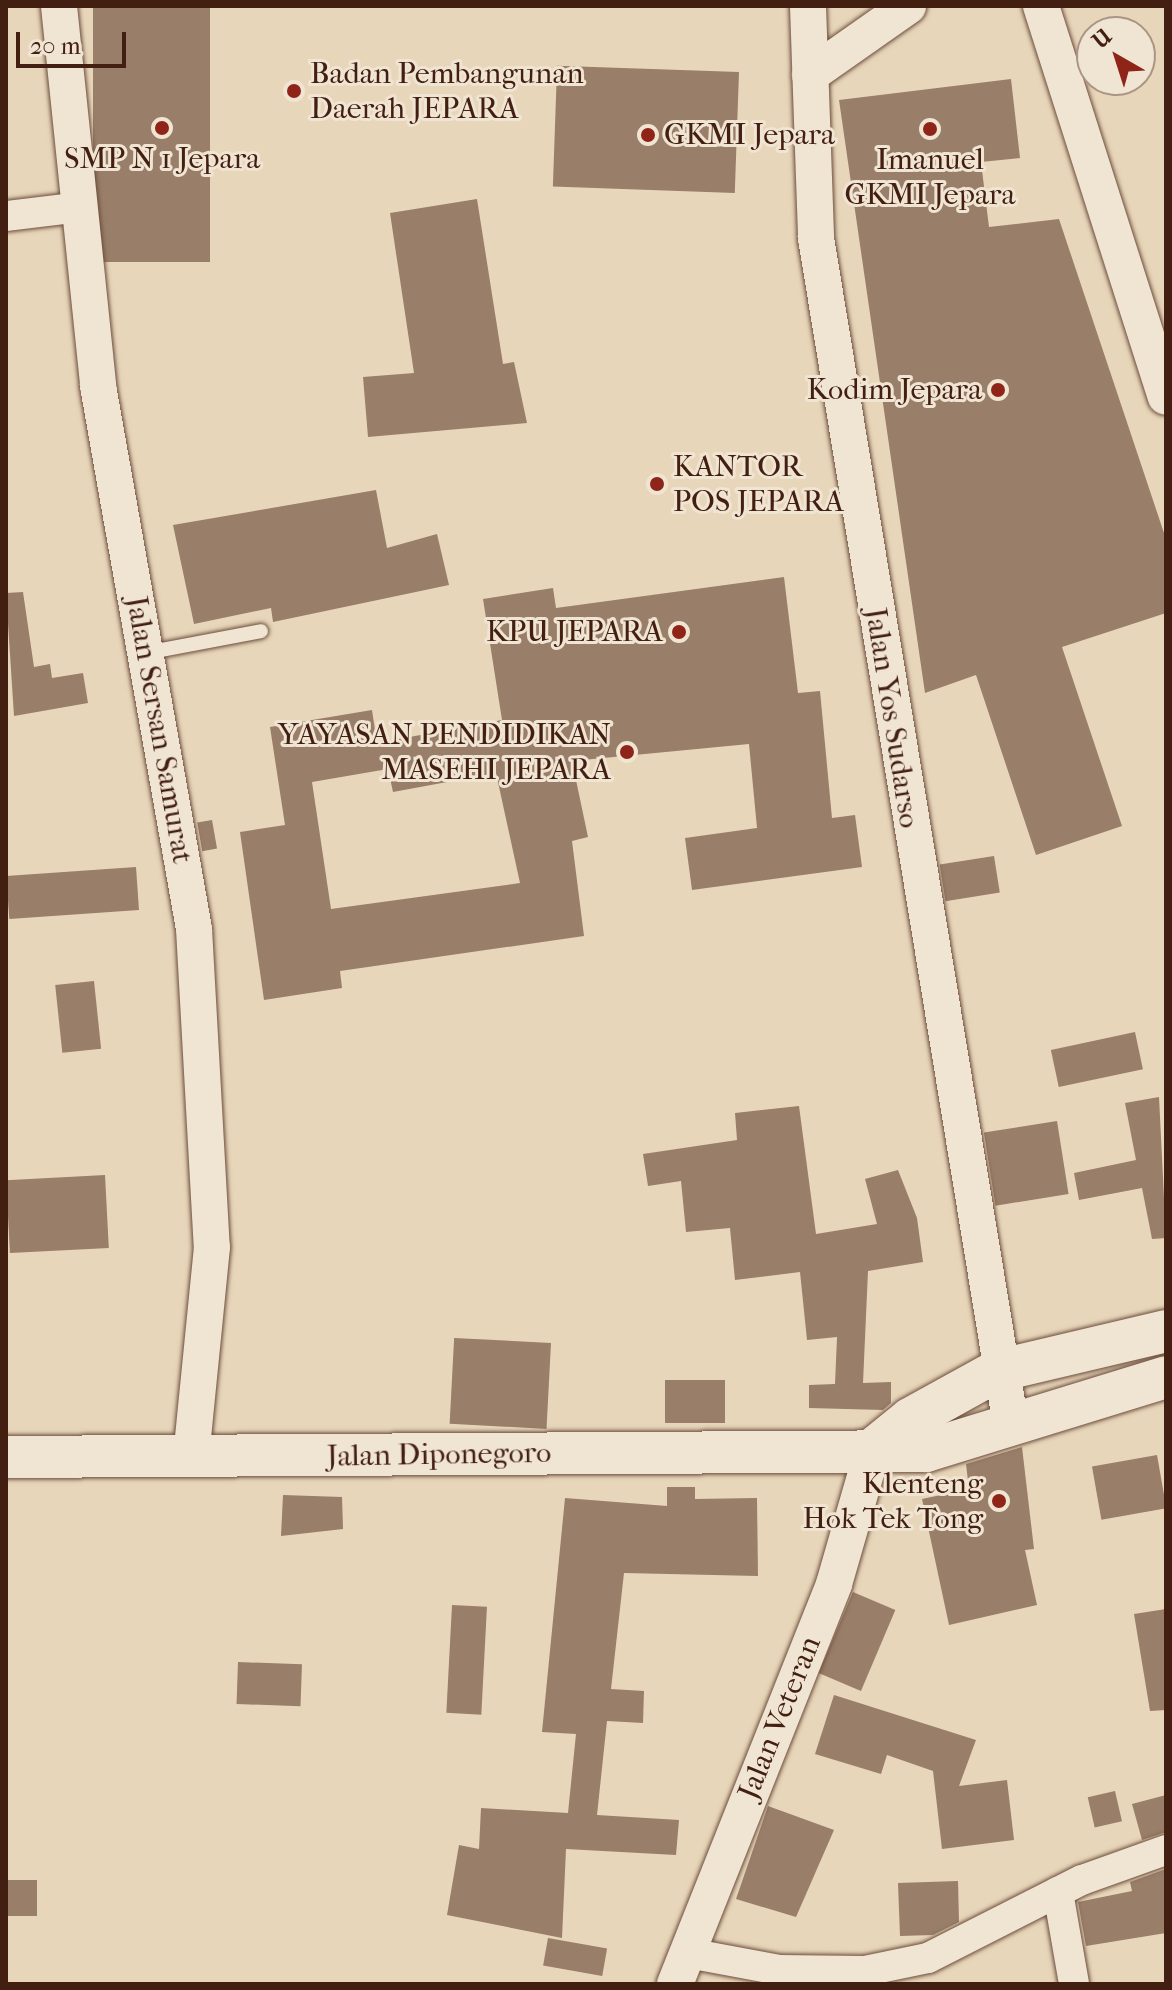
<!DOCTYPE html>
<style>
body{margin:0}
#map{position:relative;width:1172px;height:1990px;overflow:hidden;background:#e8d6ba;font-family:"IM FELL French Canon",serif}
div>[style]{position:absolute}
.building>*{inset:0;background:#997e69;transform-origin:0 0}
.roads{filter:drop-shadow(0 0 2px #6c4d3c) drop-shadow(0 0 2px #6c4d3c)}
.service>*{height:14px;margin:-7px;padding:0 7px;transform-origin:7px;border-radius:7px;background:#f0e4d2}
.minor>*{height:30px;margin:-15px;padding:0 15px;transform-origin:15px;border-radius:15px;background:#f0e4d2}
.tertiary>*{height:36px;margin:-18px;padding:0 18px;transform-origin:18px;border-radius:18px;background:#f0e4d2}
.secondary>*{height:42px;margin:-21px;padding:0 21px;transform-origin:21px;border-radius:21px;background:#f0e4d2}
.dots>*{width:22px;height:22px;translate:-50% -50%;box-sizing:border-box;border:4px solid #f0e4d2;border-radius:50%}
span{translate:-50% -50%;white-space:nowrap;text-align:center;line-height:1.15;-webkit-text-stroke:6px #f0e4d2;paint-order:stroke}
.poi-label{font-size:30px;color:#431f12}
.left{translate:0 -50%;text-align:left}
.right{translate:-100% -50%;text-align:right}
.street-label{font-size:30px;color:#431f12}
.frame{position:absolute;inset:0;border:8px solid #431f12;pointer-events:none}
.north{position:absolute;left:1076px;top:16px;width:80px;height:80px;box-sizing:border-box;background:#f0e4d2;border:2px solid #ab9585;border-radius:50%;rotate:321deg;font-size:22px;font-weight:700;line-height:32px;text-align:center;color:#431f12}
.north::after{content:'';display:block;margin:auto;width:28px;height:36px;background:#8f2418;clip-path:polygon(50% 0,100% 100%,50% 72%,0 100%)}
.scale{position:absolute;left:16px;top:32px;width:110px;height:36px;box-sizing:border-box;border:4px solid #431f12;border-top:0;padding-left:10px;font-size:24px;line-height:28px;white-space:nowrap;color:#431f12;-webkit-text-stroke:6px #f0e4d2;paint-order:stroke}
</style>
<div id="map">
<div class="building">
<div style="left:93px;top:6px;width:117px;height:256px"></div>
<div style="left:739px;top:72px;width:121px;height:182px;rotate:92deg"></div>
<div style="clip-path:polygon(1011px 79px,1020px 158px,981px 162px,989px 227px,1059px 219px,1166px 539px,1166px 613px,1062px 647px,1122px 826px,1036px 855px,976px 675px,925px 693px,839px 100px)"></div>
<div style="clip-path:polygon(477px 199px,503px 364px,514px 362px,527px 423px,368px 437px,363px 377px,414px 373px,390px 213px)"></div>
<div style="clip-path:polygon(376px 490px,387px 548px,437px 534px,449px 585px,273px 622px,271px 608px,194px 624px,173px 525px)"></div>
<div style="clip-path:polygon(evenodd,784px 577px,798px 693px,820px 691px,832px 818px,855px 815px,862px 867px,692px 890px,685px 838px,757px 828px,749px 744px,572px 761px,588px 837px,572px 841px,584px 936px,340px 971px,342px 988px,264px 1000px,240px 832px,285px 825px,270px 727px,372px 710px,377px 743px,502px 720px,483px 599px,553px 588px,556px 608px,784px 577px,388px 769px,393px 792px,496px 773px,520px 883px,331px 909px,312px 782px,388px 769px)"></div>
<div style="clip-path:polygon(23px 592px,34px 667px,50px 664px,52px 678px,83px 673px,88px 703px,14px 716px,6px 593px)"></div>
<div style="left:212px;top:820px;width:29px;height:15px;rotate:80deg"></div>
<div style="left:994px;top:856px;width:37px;height:55px;rotate:81deg"></div>
<div style="left:136px;top:867px;width:43px;height:130px;rotate:86deg"></div>
<div style="left:94px;top:981px;width:68px;height:39px;rotate:84deg"></div>
<div style="left:1135px;top:1032px;width:38px;height:86px;rotate:78deg"></div>
<div style="clip-path:polygon(1159px 1097px,1166px 1238px,1152px 1239px,1142px 1188px,1079px 1200px,1074px 1173px,1136px 1160px,1125px 1103px)"></div>
<div style="clip-path:polygon(799px 1106px,816px 1234px,877px 1224px,865px 1179px,898px 1170px,917px 1218px,923px 1262px,868px 1271px,863px 1383px,891px 1382px,891px 1403px,883px 1410px,809px 1408px,809px 1385px,835px 1384px,837px 1337px,807px 1340px,800px 1272px,735px 1280px,730px 1228px,686px 1232px,681px 1181px,648px 1186px,643px 1154px,737px 1140px,735px 1113px)"></div>
<div style="left:1057px;top:1121px;width:74px;height:74px;rotate:81deg"></div>
<div style="left:105px;top:1175px;width:73px;height:99px;rotate:87deg"></div>
<div style="left:551px;top:1343px;width:86px;height:97px;rotate:93deg"></div>
<div style="left:665px;top:1380px;width:60px;height:43px"></div>
<div style="clip-path:polygon(1022px 1447px,1034px 1549px,1025px 1550px,1037px 1605px,949px 1625px,922px 1499px,969px 1489px,966px 1464px)"></div>
<div style="left:1157px;top:1455px;width:54px;height:66px;rotate:80deg"></div>
<div style="clip-path:polygon(667px 1487px,695px 1487px,695px 1499px,757px 1498px,758px 1576px,624px 1573px,611px 1689px,644px 1691px,643px 1723px,607px 1721px,597px 1815px,679px 1820px,676px 1855px,566px 1849px,562px 1938px,447px 1915px,459px 1845px,479px 1849px,481px 1808px,568px 1813px,576px 1734px,542px 1732px,565px 1498px,667px 1506px)"></div>
<div style="clip-path:polygon(283px 1495px,342px 1497px,343px 1529px,281px 1536px)"></div>
<div style="left:853px;top:1592px;width:46px;height:88px;rotate:23deg"></div>
<div style="left:452px;top:1605px;width:35px;height:108px;rotate:3deg"></div>
<div style="clip-path:polygon(1166px 1609px,1166px 1710px,1150px 1711px,1134px 1614px)"></div>
<div style="left:238px;top:1662px;width:64px;height:42px;rotate:2deg"></div>
<div style="clip-path:polygon(834px 1695px,976px 1740px,959px 1786px,1007px 1780px,1014px 1840px,942px 1849px,933px 1771px,887px 1755px,881px 1774px,815px 1754px)"></div>
<div style="left:1115px;top:1791px;width:31px;height:28px;rotate:77deg"></div>
<div style="clip-path:polygon(1166px 1795px,1166px 1832px,1142px 1840px,1132px 1804px)"></div>
<div style="clip-path:polygon(768px 1806px,834px 1830px,796px 1917px,736px 1899px)"></div>
<div style="clip-path:polygon(1166px 1869px,1166px 1933px,1086px 1946px,1078px 1902px,1132px 1891px,1130px 1882px)"></div>
<div style="left:6px;top:1880px;width:31px;height:36px"></div>
<div style="clip-path:polygon(958px 1881px,959px 1922px,933px 1935px,900px 1936px,898px 1883px)"></div>
<div style="left:548px;top:1938px;width:60px;height:28px;rotate:10deg"></div>
</div>
<div class="roads">
<div class="service">
<div style="left:145px;top:653px;width:118px;rotate:-10.7deg"></div>
</div>
<div class="minor">
<div style="left:6px;top:216px;width:76px;rotate:-6.8deg"></div>
<div style="left:1058px;top:1892px;width:93px;rotate:80.1deg"></div>
<div style="left:688px;top:1953px;width:93px;rotate:10.6deg"></div>
<div style="left:779px;top:1970px;width:86px;rotate:0.7deg"></div>
<div style="left:865px;top:1971px;width:64px;rotate:-11.7deg"></div>
<div style="left:928px;top:1958px;width:173px;rotate:-26.9deg"></div>
<div style="left:1082px;top:1880px;width:89px;rotate:-19.7deg"></div>
</div>
<div class="tertiary">
<div style="left:59px;top:6px;width:382px;rotate:84.1deg"></div>
<div style="left:98px;top:386px;width:551px;rotate:79.97deg"></div>
<div style="left:194px;top:929px;width:319px;rotate:86.8deg"></div>
<div style="left:212px;top:1247px;width:211px;rotate:95.7deg"></div>
<div style="left:808px;top:6px;width:232px;rotate:88deg"></div>
<div style="left:816px;top:238px;width:1204px;rotate:80.68deg"></div>
<div style="left:1041px;top:6px;width:410px;rotate:72.3deg"></div>
<div style="left:810px;top:75px;width:120px;rotate:-35.1deg"></div>
<div style="left:675px;top:1984px;width:430px;rotate:-68.3deg"></div>
<div style="left:834px;top:1584px;width:141px;rotate:-73.9deg"></div>
</div>
<div class="secondary">
<div style="left:873px;top:1449px;width:48px;rotate:-39deg"></div>
<div style="left:910px;top:1419px;width:99px;rotate:-28.9deg"></div>
<div style="left:997px;top:1371px;width:174px;rotate:-13.3deg"></div>
<div style="left:6px;top:1457px;width:920px;rotate:-0.37deg"></div>
<div style="left:926px;top:1451px;width:251px;rotate:-17.1deg"></div>
</div>
</div>
<div class="dots">
<div style="left:294px;top:91px;background:#8f2418"></div>
<div style="left:162px;top:128px;background:#8f2418"></div>
<div style="left:930px;top:129px;background:#8f2418"></div>
<div style="left:648px;top:135px;background:#8f2418"></div>
<div style="left:998px;top:390px;background:#8f2418"></div>
<div style="left:657px;top:484px;background:#8f2418"></div>
<div style="left:679px;top:632px;background:#8f2418"></div>
<div style="left:627px;top:752px;background:#8f2418"></div>
<div style="left:999px;top:1501px;background:#8f2418"></div>
</div>
<div class="poi-label">
<span class="left" style="left:310px;top:91px">Badan Pembangunan<br>Daerah JEPARA</span>
<span class="left" style="left:664px;top:135px">GKMI Jepara</span>
<span style="left:162px;top:159px">SMP N 1 Jepara</span>
<span style="left:930px;top:177px">Imanuel<br>GKMI Jepara</span>
<span class="right" style="left:982px;top:390px">Kodim Jepara</span>
<span class="left" style="left:673px;top:484px">KANTOR<br>POS JEPARA</span>
<span class="right" style="left:663px;top:632px">KPU JEPARA</span>
<span class="right" style="left:611px;top:752px">YAYASAN PENDIDIKAN<br>MASEHI JEPARA</span>
<span class="right" style="left:983px;top:1501px">Klenteng<br>Hok Tek Tong</span>
</div>
<div class="street-label">
<span style="left:892px;top:718px;rotate:81deg">Jalan Yos Sudarso</span>
<span style="left:159px;top:730px;rotate:80deg">Jalan Sersan Samurat</span>
<span style="left:439px;top:1455px;rotate:-1deg">Jalan Diponegoro</span>
<span style="left:780px;top:1718px;rotate:-68deg">Jalan Veteran</span>
</div>
<div class="frame"></div>
<div class="north">U</div>
<div class="scale">20 m</div>
</div>
